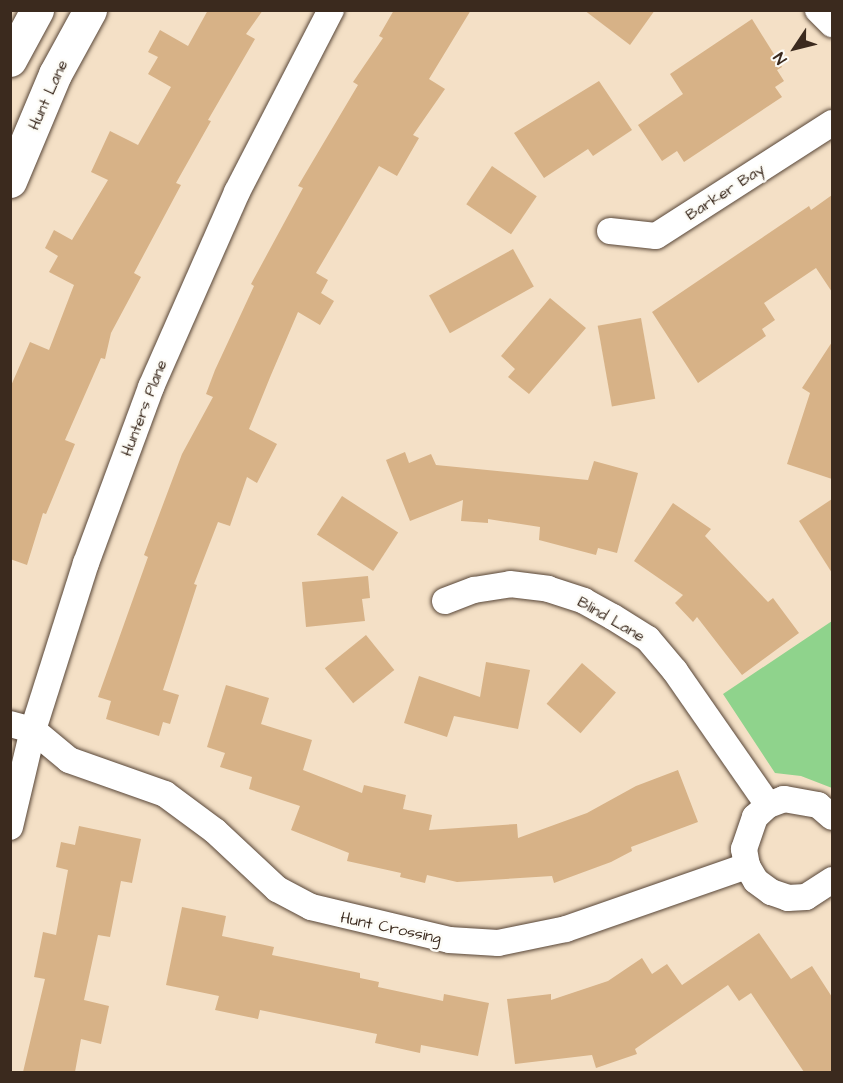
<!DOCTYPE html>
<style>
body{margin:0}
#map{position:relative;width:843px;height:1083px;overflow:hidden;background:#f4e0c6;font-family:"Architects Daughter",sans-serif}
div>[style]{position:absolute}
.green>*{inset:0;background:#8fd38c}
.building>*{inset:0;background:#d7b287;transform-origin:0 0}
.roads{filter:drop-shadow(0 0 2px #574537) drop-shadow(0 0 2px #574537)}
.minor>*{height:26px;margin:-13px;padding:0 13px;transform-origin:13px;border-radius:13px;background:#fff}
.secondary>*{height:33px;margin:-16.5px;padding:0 16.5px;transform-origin:16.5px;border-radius:16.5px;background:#fff}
span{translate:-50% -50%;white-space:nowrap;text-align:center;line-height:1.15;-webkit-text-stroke:5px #fdfcf7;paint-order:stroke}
.street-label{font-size:16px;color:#3b2a1e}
.frame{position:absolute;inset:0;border:12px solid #3b2a1e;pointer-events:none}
.north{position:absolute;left:765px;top:18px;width:60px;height:60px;-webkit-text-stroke:4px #fdfcf7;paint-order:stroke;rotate:235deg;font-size:16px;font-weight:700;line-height:24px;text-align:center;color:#3b2a1e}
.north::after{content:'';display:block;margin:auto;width:21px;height:27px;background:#3b2a1e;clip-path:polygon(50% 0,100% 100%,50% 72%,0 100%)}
</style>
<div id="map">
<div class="green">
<div style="clip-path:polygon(832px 621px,832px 788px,801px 776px,775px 773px,723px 694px)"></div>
</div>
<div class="building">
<div style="clip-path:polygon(208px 10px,263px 10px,246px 34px,255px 39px,208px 120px,211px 121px,176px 183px,181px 185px,134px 273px,141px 277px,111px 333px,105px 359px,101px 358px,65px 440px,75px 444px,46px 514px,43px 513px,27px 565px,10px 559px,10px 388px,30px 342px,49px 350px,74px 285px,49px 272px,58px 256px,45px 248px,54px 230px,72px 240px,108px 180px,91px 172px,110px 131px,138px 145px,171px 87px,148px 74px,158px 57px,148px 52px,160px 30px,188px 46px)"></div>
<div style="clip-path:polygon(394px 10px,471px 10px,429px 79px,445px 89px,413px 135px,419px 138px,397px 176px,379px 166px,316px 273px,328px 280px,321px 293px,334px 301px,320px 325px,298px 312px,271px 375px,249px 429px,277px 444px,257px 483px,247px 477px,230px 526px,218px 522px,194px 584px,197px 585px,163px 690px,179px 695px,170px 724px,163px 722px,159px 736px,106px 719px,111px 701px,98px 697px,148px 557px,144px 555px,182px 454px,213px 397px,206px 394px,215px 370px,254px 286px,251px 284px,303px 188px,298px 186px,358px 85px,353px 82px,383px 38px,379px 36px)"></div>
<div style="clip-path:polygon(584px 10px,655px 10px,630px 45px)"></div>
<div style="clip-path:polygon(752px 19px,782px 67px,777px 70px,784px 81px,775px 87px,782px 97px,684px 162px,677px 151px,662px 161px,638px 125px,683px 94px,670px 74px)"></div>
<div style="clip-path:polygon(599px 81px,632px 130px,593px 156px,588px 149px,544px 178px,514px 133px)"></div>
<div style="left:492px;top:166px;width:54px;height:46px;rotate:34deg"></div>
<div style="clip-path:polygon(832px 195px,832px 292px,816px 268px,764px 303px,775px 320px,762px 329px,766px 336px,698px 383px,652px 312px,809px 206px,811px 210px)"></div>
<div style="left:513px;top:249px;width:43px;height:96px;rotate:61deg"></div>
<div style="clip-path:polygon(550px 298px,586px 328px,529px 394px,508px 377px,515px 369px,501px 356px)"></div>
<div style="left:641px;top:318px;width:82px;height:44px;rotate:80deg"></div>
<div style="clip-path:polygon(832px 342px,832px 479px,787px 464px,810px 393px,802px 388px)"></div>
<div style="clip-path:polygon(405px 452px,409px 463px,431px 454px,436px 465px,588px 480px,594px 461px,638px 473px,617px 553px,598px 548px,596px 555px,539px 540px,540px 527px,488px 519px,488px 523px,461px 521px,463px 500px,410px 521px,386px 460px)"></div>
<div style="left:342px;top:496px;width:67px;height:46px;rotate:33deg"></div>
<div style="clip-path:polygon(832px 499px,832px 573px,799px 521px)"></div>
<div style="clip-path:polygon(673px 503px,711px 529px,705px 536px,768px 602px,773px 598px,799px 633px,742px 675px,697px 617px,693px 622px,675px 603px,683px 595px,634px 561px)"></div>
<div style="clip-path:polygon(368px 576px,370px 598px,362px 599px,365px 621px,306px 627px,302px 582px)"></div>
<div style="left:366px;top:635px;width:45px;height:53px;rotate:51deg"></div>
<div style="clip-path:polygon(486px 662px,530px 670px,518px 729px,454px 716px,447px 737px,404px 723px,419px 676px,480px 697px)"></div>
<div style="left:582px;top:663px;width:45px;height:54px;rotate:41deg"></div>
<div style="clip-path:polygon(226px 685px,269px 698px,261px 724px,312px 740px,303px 770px,362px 793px,364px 785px,406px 795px,403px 809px,432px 815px,429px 830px,517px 824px,518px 838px,587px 813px,636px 786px,678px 770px,698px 822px,631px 847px,632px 851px,611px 862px,554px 883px,552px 876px,457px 882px,427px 875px,425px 883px,400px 877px,401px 873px,347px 861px,349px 853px,291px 830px,300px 806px,249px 789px,252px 777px,220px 767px,225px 753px,207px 747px)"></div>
<div style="clip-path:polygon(79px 826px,141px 839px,132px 883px,121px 881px,110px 937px,98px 935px,84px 1000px,109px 1006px,101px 1044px,81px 1039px,75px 1072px,23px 1072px,45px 979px,34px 977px,43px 932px,56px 935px,68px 870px,56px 867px,61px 842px,75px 845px)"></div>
<div style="clip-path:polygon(182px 907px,226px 916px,222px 936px,274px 947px,272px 955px,360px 973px,360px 978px,379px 982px,378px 987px,443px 1001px,444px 994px,489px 1003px,478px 1056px,421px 1045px,420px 1053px,375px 1043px,377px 1034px,260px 1010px,258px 1019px,215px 1010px,219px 996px,166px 985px)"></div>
<div style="clip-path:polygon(759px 933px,791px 979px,812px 966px,832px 997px,832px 1072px,804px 1072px,751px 993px,739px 1001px,728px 985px,635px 1049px,637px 1054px,596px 1068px,592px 1055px,515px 1064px,507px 999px,551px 994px,551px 1000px,608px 981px,642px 958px,652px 974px,667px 964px,682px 985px)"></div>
</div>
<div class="roads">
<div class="minor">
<div style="left:818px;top:10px;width:20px;rotate:45deg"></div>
<div style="left:610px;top:231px;width:46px;rotate:6.2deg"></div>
<div style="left:656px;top:236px;width:209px;rotate:-32.7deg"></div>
<div style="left:445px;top:601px;width:31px;rotate:-21deg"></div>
<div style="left:474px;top:590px;width:36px;rotate:-9deg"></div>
<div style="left:510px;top:584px;width:38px;rotate:7deg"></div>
<div style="left:548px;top:589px;width:38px;rotate:18deg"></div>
<div style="left:584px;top:601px;width:33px;rotate:29deg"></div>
<div style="left:613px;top:617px;width:41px;rotate:32.2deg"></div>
<div style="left:648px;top:639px;width:42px;rotate:49.8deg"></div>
<div style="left:675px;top:671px;width:163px;rotate:55.2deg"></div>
<div style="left:10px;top:724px;width:24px;rotate:15deg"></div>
<div style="left:33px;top:730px;width:47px;rotate:39.8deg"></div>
<div style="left:69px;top:760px;width:102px;rotate:19.5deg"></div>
<div style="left:165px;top:794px;width:62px;rotate:36.5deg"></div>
<div style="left:215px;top:831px;width:85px;rotate:43.1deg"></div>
<div style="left:277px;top:889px;width:38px;rotate:28deg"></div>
<div style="left:311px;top:907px;width:142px;rotate:13.4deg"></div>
<div style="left:449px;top:940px;width:49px;rotate:3.5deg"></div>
<div style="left:498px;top:943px;width:69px;rotate:-11.6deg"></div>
<div style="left:566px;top:929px;width:192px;rotate:-19.2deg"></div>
<div style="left:832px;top:817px;width:18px;rotate:-139deg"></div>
<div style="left:818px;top:805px;width:35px;rotate:-170deg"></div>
<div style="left:784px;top:799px;width:17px;rotate:159deg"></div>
<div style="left:768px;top:805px;width:18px;rotate:137deg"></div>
<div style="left:755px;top:817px;width:34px;rotate:109deg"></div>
<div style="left:744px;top:849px;width:17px;rotate:80deg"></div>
<div style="left:747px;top:866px;width:17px;rotate:59deg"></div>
<div style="left:756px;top:881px;width:19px;rotate:36deg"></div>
<div style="left:771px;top:892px;width:18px;rotate:19deg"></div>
<div style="left:788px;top:898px;width:18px;rotate:-3deg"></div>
<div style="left:806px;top:897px;width:31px;rotate:-33deg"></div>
<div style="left:10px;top:827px;width:100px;rotate:-76.7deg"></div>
<div style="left:33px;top:730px;width:175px;rotate:-72.4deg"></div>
<div style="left:86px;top:563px;width:188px;rotate:-69.7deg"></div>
<div style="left:151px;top:387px;width:213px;rotate:-66.2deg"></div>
<div style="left:237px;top:192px;width:205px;rotate:-62.7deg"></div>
</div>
<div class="secondary">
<div style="left:10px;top:60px;width:57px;rotate:-61.6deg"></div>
<div style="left:10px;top:181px;width:116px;rotate:-67.2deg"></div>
<div style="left:55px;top:74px;width:73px;rotate:-61.3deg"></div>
</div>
</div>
<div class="street-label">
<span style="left:48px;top:95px;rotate:-66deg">Hunt Lane</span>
<span style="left:725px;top:192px;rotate:-33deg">Barker Bay</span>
<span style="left:144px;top:408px;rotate:-69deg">Hunters Plane</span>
<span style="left:611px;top:619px;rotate:30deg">Blind Lane</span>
<span style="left:391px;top:928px;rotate:12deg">Hunt Crossing</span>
</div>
<div class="frame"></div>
<div class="north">N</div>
</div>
